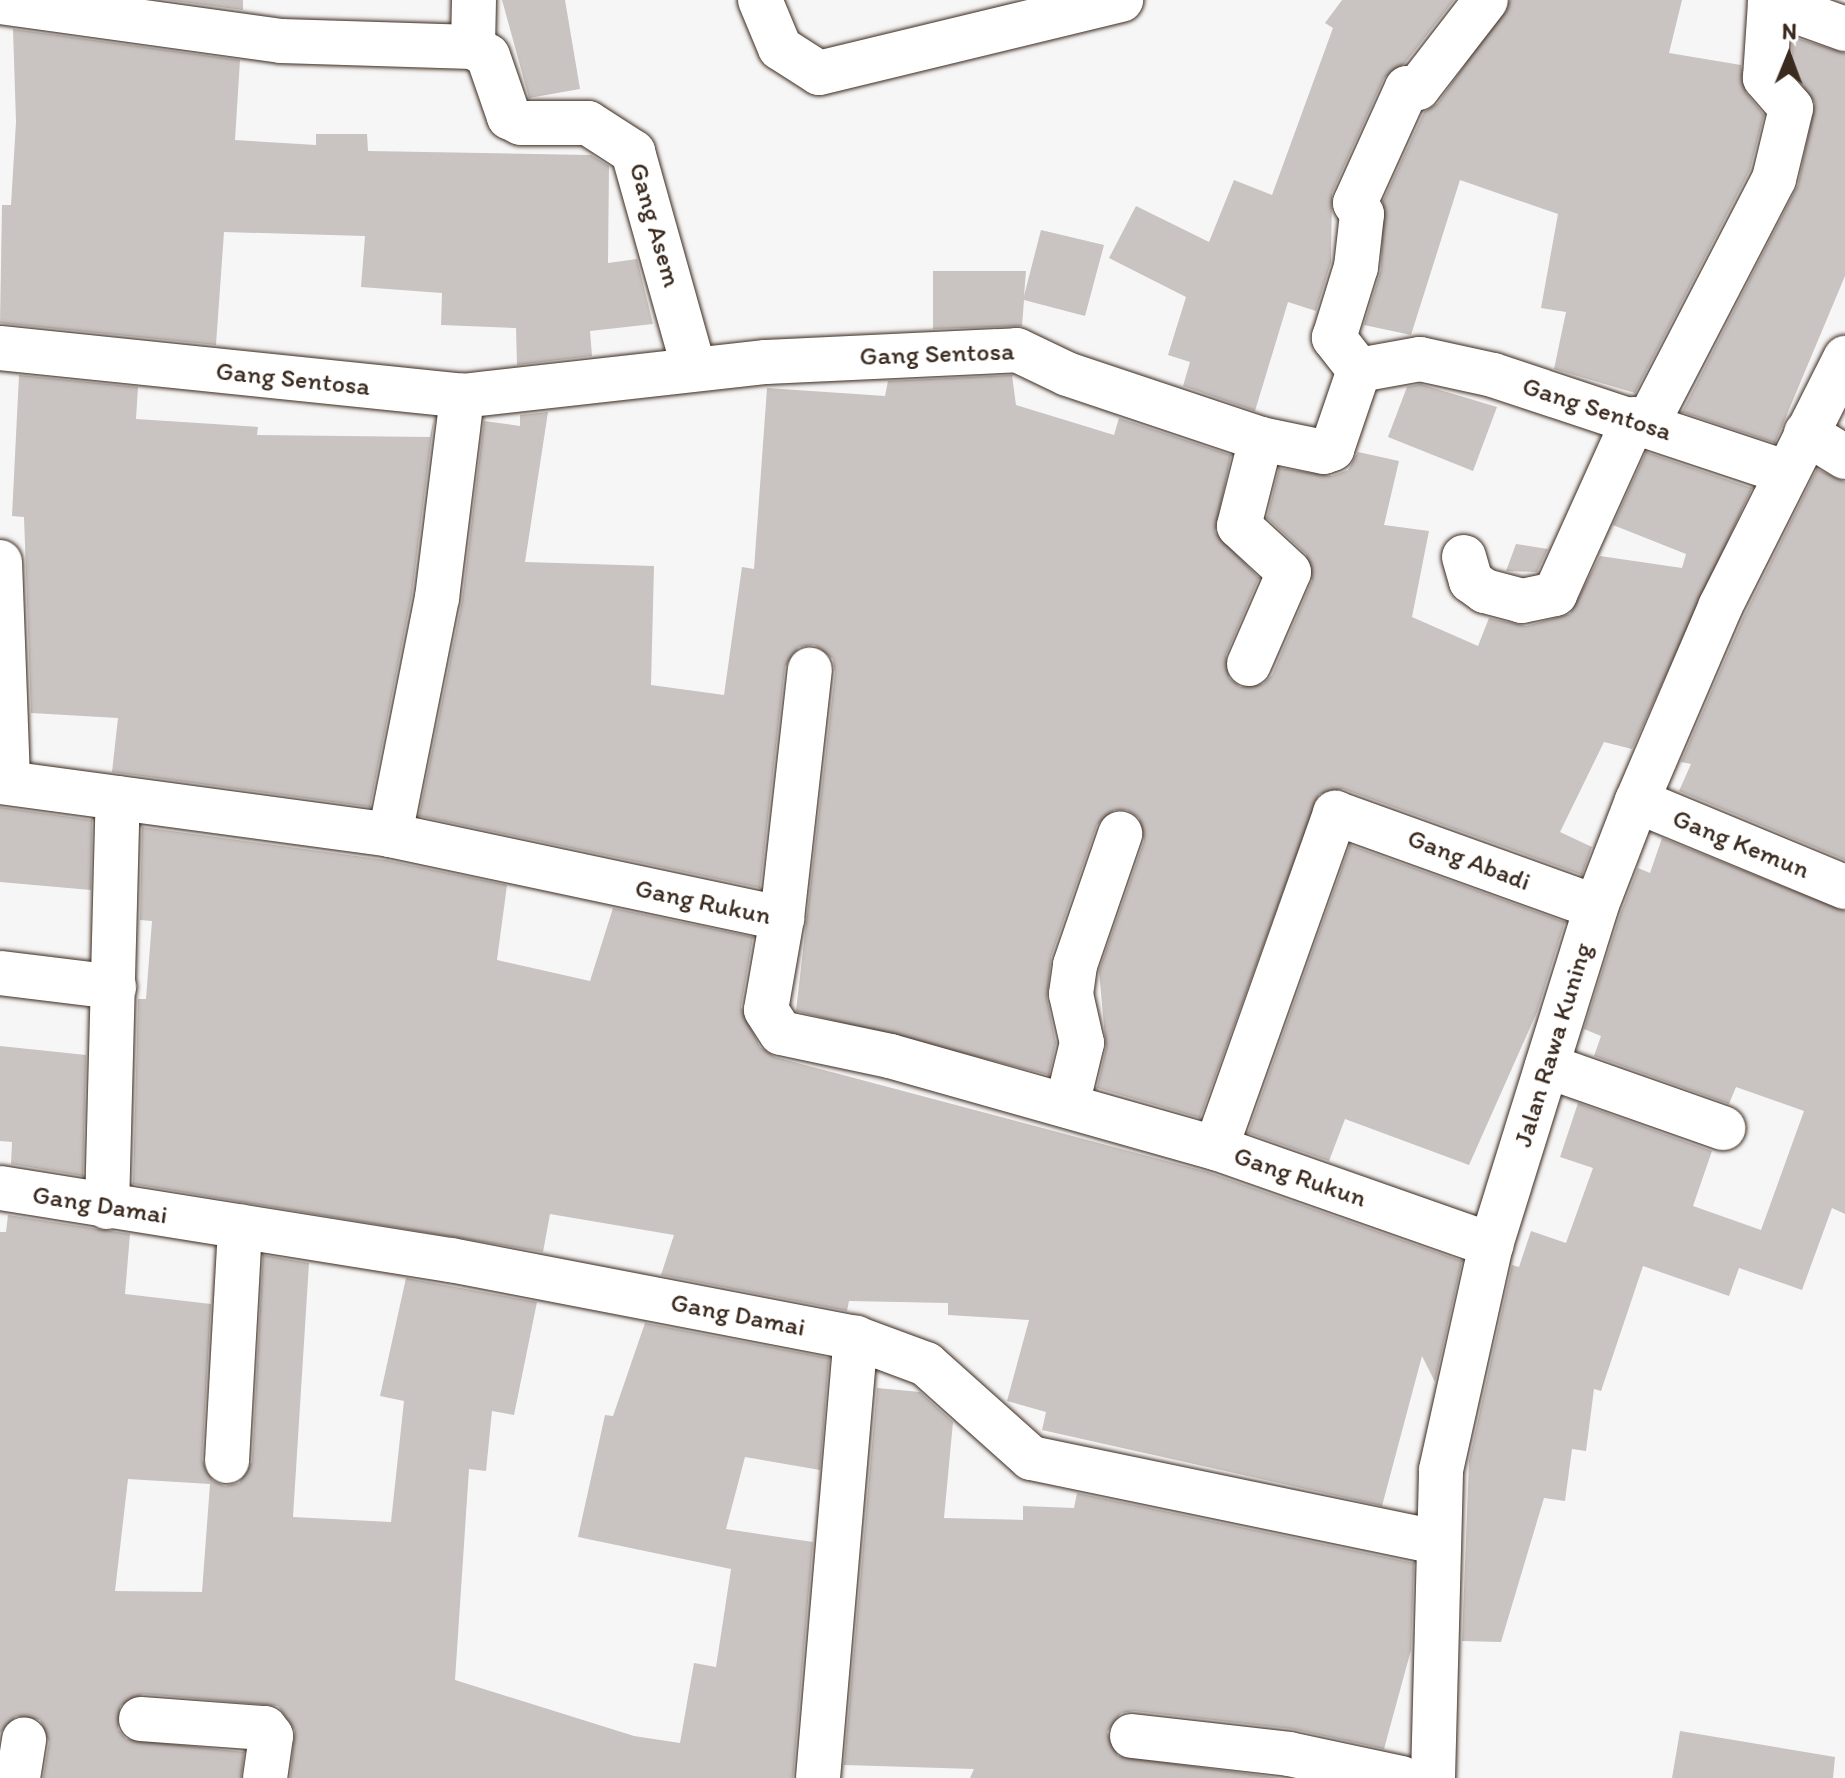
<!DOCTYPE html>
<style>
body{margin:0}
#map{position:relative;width:1845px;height:1778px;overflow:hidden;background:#f7f6f6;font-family:Itim,sans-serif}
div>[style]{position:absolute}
.building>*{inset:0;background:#c9c3c1}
.roads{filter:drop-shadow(0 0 2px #3b2a1e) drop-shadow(0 0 2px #3b2a1e)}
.street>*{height:44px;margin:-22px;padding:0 22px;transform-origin:22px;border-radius:22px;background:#fff}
.secondary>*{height:44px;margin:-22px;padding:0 22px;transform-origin:22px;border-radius:22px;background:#fff}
span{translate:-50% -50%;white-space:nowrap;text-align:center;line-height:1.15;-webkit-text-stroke:7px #fff;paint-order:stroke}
.street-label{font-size:26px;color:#3b2a1e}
.north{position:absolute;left:1749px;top:16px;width:80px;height:80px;-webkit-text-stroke:6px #fff;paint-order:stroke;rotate:1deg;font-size:22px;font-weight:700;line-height:32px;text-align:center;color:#3b2a1e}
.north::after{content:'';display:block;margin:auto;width:28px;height:36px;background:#3b2a1e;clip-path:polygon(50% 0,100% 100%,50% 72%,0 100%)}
</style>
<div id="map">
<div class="building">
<div style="clip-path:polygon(167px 0,243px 0,243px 10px)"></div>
<div style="clip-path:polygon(502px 0,565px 0,580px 89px,529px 98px)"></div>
<div style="clip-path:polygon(1342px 0,1454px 0,1405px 63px,1384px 78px,1332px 193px,1331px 262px,1316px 311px,1288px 302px,1255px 411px,1183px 386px,1190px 362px,1168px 355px,1186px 297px,1109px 258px,1136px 206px,1209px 242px,1234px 180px,1272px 195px,1333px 28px,1325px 23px)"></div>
<div style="clip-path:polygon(1510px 0,1682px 0,1669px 53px,1741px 65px,1746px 93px,1764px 115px,1750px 170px,1635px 393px,1554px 369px,1566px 312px,1541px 308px,1558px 214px,1460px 180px,1411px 335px,1364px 325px,1381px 270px,1383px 201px,1424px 112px,1438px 103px)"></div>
<div style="clip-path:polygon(13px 29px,240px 60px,235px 140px,316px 145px,316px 134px,367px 134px,368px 151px,591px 155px,609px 166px,608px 263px,637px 259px,653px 324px,590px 331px,592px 356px,517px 365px,516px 328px,441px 325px,442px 293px,361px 287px,365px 236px,224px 232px,216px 345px,0 323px,2px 205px,11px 205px,16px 122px)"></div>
<div style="clip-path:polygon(1793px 37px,1845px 53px,1845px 276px,1775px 443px,1682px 412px,1798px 185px,1815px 103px,1791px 69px)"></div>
<div style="clip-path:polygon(1041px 230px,1104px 245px,1085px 316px,1024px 300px,1022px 326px,933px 329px,933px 271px,1026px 271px,1024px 296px)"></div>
<div style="clip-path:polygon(19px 375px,138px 387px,136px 419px,258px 427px,257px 435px,430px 437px,434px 418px,412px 594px,370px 807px,112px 772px,118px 718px,31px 713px,24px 517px,12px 516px)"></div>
<div style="clip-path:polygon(1012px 375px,1016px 405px,1114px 435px,1119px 418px,1231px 455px,1215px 532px,1259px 578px,1226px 655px,1229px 678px,1240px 687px,1263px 684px,1272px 675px,1312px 581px,1306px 554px,1267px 518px,1279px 468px,1332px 476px,1348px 470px,1358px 452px,1399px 461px,1384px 525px,1429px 531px,1412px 617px,1478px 646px,1489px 618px,1526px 626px,1570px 614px,1600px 556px,1682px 568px,1686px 554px,1613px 525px,1646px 452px,1752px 488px,1632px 749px,1604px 742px,1560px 832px,1592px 847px,1582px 875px,1343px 789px,1319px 794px,1200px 1118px,1097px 1088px,1106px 1048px,1099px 971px,1144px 841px,1139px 818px,1127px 810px,1114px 810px,1097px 825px,1051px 957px,1047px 999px,1056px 1043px,1049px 1075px,796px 1011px,835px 673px,833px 659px,814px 645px,799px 647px,785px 667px,760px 888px,419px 816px,462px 601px,484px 421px,520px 426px,520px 415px,548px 412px,525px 562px,654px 566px,651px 685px,724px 695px,742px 567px,754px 569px,767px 388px,885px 396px,888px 381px)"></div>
<div style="clip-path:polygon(1420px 384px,1497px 407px,1473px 471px,1388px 437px,1407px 387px)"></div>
<div style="clip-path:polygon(1817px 469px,1845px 482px,1845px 860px,1679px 791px,1691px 764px,1681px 762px,1743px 618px)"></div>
<div style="clip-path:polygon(1516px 544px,1548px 549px,1537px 572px,1506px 571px)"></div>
<div style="clip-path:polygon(0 807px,92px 820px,91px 890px,0 882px)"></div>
<div style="clip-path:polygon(142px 827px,386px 860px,507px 885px,497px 960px,590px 981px,613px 908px,753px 937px,741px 1007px,760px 1047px,775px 1057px,1208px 1172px,1462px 1261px,1435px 1382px,1422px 1356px,1382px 1506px,1042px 1430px,1046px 1412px,1007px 1401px,1029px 1320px,948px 1315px,948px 1303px,849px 1301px,847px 1311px,661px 1275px,674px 1235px,550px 1214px,543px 1252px,133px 1184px,138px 999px,146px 999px,152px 921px,140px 920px)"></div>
<div style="clip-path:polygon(1662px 838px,1845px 911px,1845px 1214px,1832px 1208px,1802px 1290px,1739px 1268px,1729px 1296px,1643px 1266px,1601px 1391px,1594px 1389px,1586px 1451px,1572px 1449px,1565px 1501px,1544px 1498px,1501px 1642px,1462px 1641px,1469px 1461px,1512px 1265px,1519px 1267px,1531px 1231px,1566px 1243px,1593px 1168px,1560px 1157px,1578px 1103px,1712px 1151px,1693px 1206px,1761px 1230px,1804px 1111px,1736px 1087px,1729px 1104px,1594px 1056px,1601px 1036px,1584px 1029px,1620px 915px,1638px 868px,1650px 873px)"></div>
<div style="clip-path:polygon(1350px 845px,1565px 922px,1537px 1012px,1469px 1165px,1345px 1119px,1329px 1161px,1248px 1133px)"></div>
<div style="clip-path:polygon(0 1046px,86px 1055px,83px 1176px,11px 1164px,12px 1142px,0 1141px)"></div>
<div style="clip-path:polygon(evenodd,8px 1215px,130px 1234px,125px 1294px,211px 1304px,202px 1460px,213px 1481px,225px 1486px,239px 1483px,252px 1462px,263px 1255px,309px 1263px,293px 1517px,391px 1522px,404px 1401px,380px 1396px,406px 1278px,537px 1302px,514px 1415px,492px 1411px,486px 1471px,469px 1469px,455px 1680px,634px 1736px,680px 1743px,694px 1663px,716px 1667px,731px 1569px,578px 1537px,605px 1415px,613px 1416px,645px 1323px,829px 1358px,820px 1470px,745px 1457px,726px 1529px,813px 1542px,793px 1778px,290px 1778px,295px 1730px,278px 1706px,143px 1694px,120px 1706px,118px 1729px,126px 1739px,244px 1752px,241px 1778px,43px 1778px,49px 1742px,40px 1720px,16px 1716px,0 1733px,0 1232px,6px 1232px,8px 1215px,128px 1479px,210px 1484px,202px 1592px,115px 1591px,128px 1479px)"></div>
<div style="clip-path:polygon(877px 1388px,920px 1392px,953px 1422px,944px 1518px,1023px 1520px,1023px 1506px,1074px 1508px,1077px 1493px,1414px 1563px,1411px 1650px,1384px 1749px,1292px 1729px,1134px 1711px,1121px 1713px,1107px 1732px,1118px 1756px,1279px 1778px,970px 1778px,974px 1769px,844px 1765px)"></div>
<div style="clip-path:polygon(1680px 1731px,1835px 1757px,1833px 1778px,1672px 1778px)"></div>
</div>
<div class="roads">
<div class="street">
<div style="left:760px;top:0;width:52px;rotate:67.4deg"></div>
<div style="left:780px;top:48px;width:46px;rotate:32.7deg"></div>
<div style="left:819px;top:73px;width:311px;rotate:-13.6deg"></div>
<div style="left:0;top:2px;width:284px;rotate:7.9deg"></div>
<div style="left:281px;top:41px;width:192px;rotate:1.8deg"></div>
<div style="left:473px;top:47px;width:17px;rotate:31deg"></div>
<div style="left:488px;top:56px;width:65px;rotate:71deg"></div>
<div style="left:509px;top:117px;width:13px;rotate:27deg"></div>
<div style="left:521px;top:123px;width:67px"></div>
<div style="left:588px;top:123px;width:54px;rotate:32.8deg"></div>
<div style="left:633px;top:152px;width:225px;rotate:74.3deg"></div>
<div style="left:473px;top:47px;width:47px;rotate:-88.8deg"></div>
<div style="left:0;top:348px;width:464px;rotate:5.9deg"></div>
<div style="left:462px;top:396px;width:306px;rotate:-6.4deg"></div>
<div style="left:766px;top:362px;width:251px;rotate:-2.7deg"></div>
<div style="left:1017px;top:350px;width:55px;rotate:25.6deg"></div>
<div style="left:1067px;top:374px;width:205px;rotate:18.5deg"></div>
<div style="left:1261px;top:439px;width:64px;rotate:11.7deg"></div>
<div style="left:1324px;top:452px;width:9px;rotate:-21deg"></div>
<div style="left:1332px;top:449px;width:83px;rotate:-71.1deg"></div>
<div style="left:1359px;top:370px;width:62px;rotate:-10.2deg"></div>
<div style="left:1420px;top:359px;width:75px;rotate:12.4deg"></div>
<div style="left:1493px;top:375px;width:307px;rotate:18.4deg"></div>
<div style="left:1359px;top:370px;width:41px;rotate:-128deg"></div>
<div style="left:1334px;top:338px;width:74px;rotate:-72.8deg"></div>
<div style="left:1356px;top:267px;width:53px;rotate:-83.5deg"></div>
<div style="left:1362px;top:214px;width:13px;rotate:-122deg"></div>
<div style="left:1355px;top:203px;width:126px;rotate:-65.7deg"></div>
<div style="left:1407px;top:88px;width:11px"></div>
<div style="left:1418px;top:88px;width:111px;rotate:-52.3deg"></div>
<div style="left:1647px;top:424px;width:276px;rotate:-62.6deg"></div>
<div style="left:1774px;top:179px;width:73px;rotate:-76.5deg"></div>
<div style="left:1791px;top:108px;width:40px;rotate:-131deg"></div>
<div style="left:1765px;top:78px;width:76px;rotate:-86.2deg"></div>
<div style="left:1770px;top:2px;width:80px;rotate:19.8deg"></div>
<div style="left:1806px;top:433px;width:46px;rotate:31.6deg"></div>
<div style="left:1464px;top:557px;width:25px;rotate:74deg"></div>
<div style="left:1471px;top:581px;width:17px;rotate:36deg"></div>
<div style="left:1485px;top:591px;width:38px;rotate:15deg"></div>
<div style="left:1522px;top:601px;width:34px;rotate:-12deg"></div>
<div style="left:1555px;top:594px;width:192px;rotate:-65.7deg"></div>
<div style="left:0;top:562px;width:220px;rotate:87.9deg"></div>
<div style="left:1249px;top:664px;width:100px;rotate:-66.5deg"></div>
<div style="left:1289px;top:572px;width:68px;rotate:-137.4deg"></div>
<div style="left:1239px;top:526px;width:90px;rotate:-75.8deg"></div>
<div style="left:0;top:782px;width:394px;rotate:7.7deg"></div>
<div style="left:390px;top:835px;width:401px;rotate:12deg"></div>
<div style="left:782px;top:918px;width:93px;rotate:99.9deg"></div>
<div style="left:766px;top:1010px;width:27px;rotate:57deg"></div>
<div style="left:781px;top:1033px;width:111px;rotate:11.9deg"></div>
<div style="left:890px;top:1056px;width:339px;rotate:15.8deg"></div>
<div style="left:1216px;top:1148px;width:292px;rotate:19.4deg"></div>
<div style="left:1637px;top:801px;width:225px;rotate:22.5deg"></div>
<div style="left:390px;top:835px;width:242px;rotate:-78.8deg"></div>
<div style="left:437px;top:598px;width:204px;rotate:-82.9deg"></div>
<div style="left:782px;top:918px;width:250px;rotate:-83.6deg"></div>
<div style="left:0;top:973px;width:115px;rotate:7deg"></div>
<div style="left:1547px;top:1066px;width:187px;rotate:19.4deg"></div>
<div style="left:1067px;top:1105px;width:64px;rotate:-76.4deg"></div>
<div style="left:1082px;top:1043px;width:50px;rotate:-102.7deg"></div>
<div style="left:1071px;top:994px;width:29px;rotate:-82deg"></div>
<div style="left:1075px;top:965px;width:139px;rotate:-71deg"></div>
<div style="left:1216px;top:1148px;width:356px;rotate:-70.4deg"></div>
<div style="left:1335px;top:813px;width:277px;rotate:19.8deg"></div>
<div style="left:0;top:1188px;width:457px;rotate:9.1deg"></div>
<div style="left:451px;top:1260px;width:412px;rotate:10.9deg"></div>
<div style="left:856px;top:1338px;width:75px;rotate:20.4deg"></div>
<div style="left:926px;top:1364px;width:141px;rotate:41.8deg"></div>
<div style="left:1031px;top:1458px;width:413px;rotate:11.7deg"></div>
<div style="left:107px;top:1207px;width:409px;rotate:-88.5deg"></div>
<div style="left:227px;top:1461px;width:235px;rotate:-86.8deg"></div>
<div style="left:141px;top:1719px;width:124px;rotate:4.2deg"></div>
<div style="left:265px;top:1728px;width:10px;rotate:53deg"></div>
<div style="left:271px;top:1736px;width:42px;rotate:98.1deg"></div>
<div style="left:1132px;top:1736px;width:158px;rotate:6.5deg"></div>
<div style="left:1289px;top:1754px;width:115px;rotate:12.1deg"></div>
<div style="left:18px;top:1778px;width:39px;rotate:-81deg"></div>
<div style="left:818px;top:1778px;width:442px;rotate:-85.1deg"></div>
</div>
<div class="secondary">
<div style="left:1433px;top:1778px;width:308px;rotate:-88.5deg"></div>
<div style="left:1441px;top:1470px;width:230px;rotate:-77.5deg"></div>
<div style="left:1491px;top:1245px;width:354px;rotate:-72.7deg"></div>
<div style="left:1596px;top:907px;width:114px;rotate:-68.9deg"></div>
<div style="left:1637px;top:801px;width:211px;rotate:-66.8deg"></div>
<div style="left:1720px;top:607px;width:279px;rotate:-63.3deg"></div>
</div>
</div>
<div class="street-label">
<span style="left:655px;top:225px;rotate:74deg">Gang Asem</span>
<span style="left:937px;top:354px;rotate:-2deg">Gang Sentosa</span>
<span style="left:293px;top:379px;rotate:6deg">Gang Sentosa</span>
<span style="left:1597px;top:409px;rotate:18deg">Gang Sentosa</span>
<span style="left:1741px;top:844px;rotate:22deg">Gang Kemun</span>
<span style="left:1469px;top:860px;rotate:21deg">Gang Abadi</span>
<span style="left:703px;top:902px;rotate:12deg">Gang Rukun</span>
<span style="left:1553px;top:1045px;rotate:-73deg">Jalan Rawa Kuning</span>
<span style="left:1300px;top:1177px;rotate:19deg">Gang Rukun</span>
<span style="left:100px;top:1205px;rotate:9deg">Gang Damai</span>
<span style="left:738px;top:1315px;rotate:11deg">Gang Damai</span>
</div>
<div class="north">N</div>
</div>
